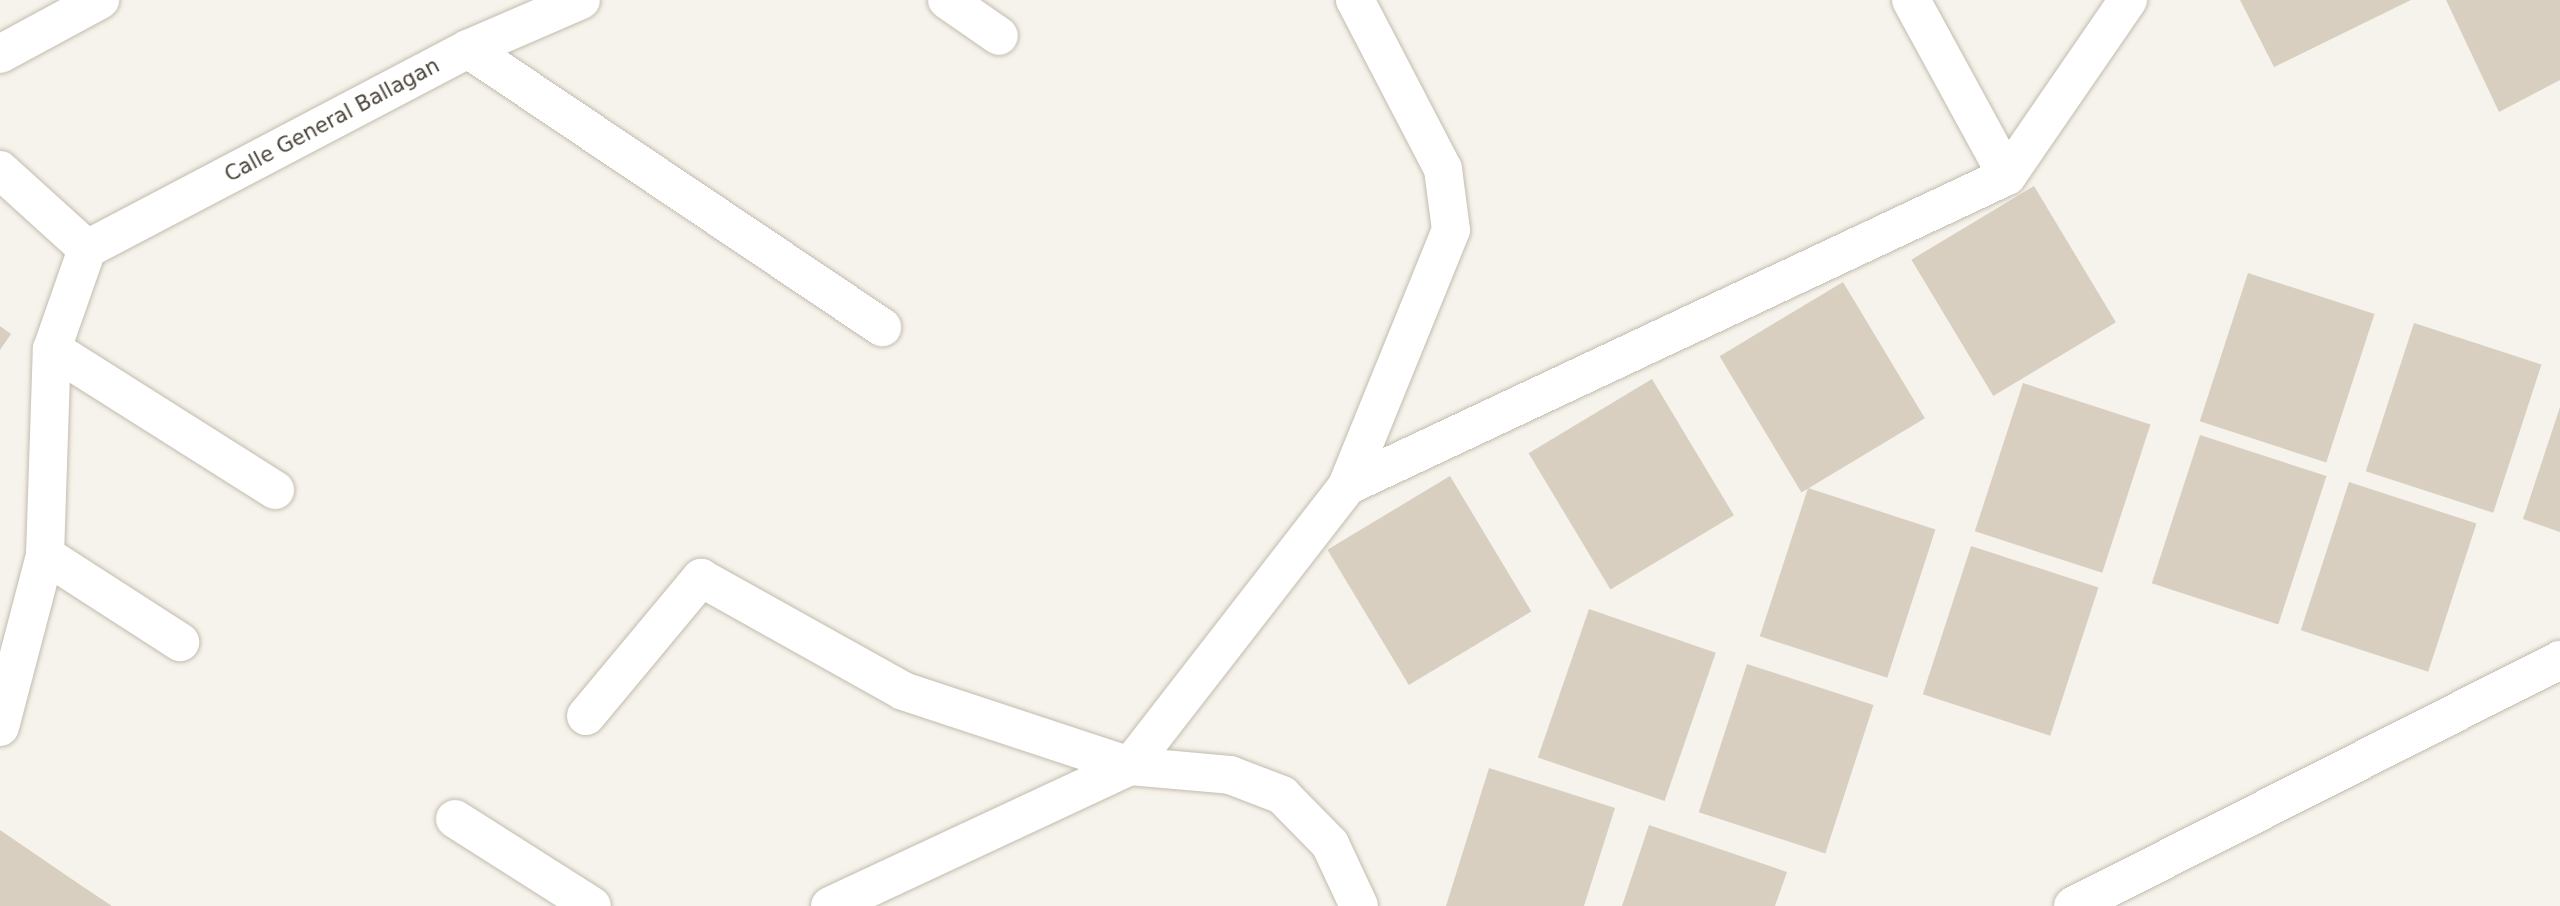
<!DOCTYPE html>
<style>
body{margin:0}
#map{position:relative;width:2560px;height:906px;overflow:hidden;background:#f6f3ec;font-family:"DejaVu Sans",sans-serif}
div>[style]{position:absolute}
.building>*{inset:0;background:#d8cfc1;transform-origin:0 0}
.roads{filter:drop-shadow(0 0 2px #c2bbae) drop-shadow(0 0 2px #c2bbae)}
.minor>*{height:38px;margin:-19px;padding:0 19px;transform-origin:19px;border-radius:19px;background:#fff}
span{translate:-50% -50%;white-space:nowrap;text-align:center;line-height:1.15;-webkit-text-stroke:6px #fff;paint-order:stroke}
.street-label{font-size:21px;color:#4b4439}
</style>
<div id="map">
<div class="building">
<div style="clip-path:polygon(2240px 0,2411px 0,2274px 67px)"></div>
<div style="clip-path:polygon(2446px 0,2560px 0,2560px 80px,2499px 112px)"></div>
<div style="left:2034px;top:186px;width:159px;height:143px;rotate:59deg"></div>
<div style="left:2248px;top:273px;width:133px;height:156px;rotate:18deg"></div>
<div style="left:1843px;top:282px;width:159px;height:144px;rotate:59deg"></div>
<div style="left:2414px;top:323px;width:134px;height:156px;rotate:18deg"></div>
<div style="clip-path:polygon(0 326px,11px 334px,0 350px)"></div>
<div style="left:1652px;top:379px;width:159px;height:144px;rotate:59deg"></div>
<div style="left:2023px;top:383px;width:134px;height:156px;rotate:18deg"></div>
<div style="clip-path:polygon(2560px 407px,2560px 532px,2523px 519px)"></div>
<div style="left:2200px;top:435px;width:133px;height:156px;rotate:18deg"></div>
<div style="left:1450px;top:476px;width:158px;height:143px;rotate:59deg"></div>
<div style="left:2349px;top:482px;width:134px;height:156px;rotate:18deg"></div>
<div style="left:1808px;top:488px;width:134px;height:156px;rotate:18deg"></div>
<div style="left:1971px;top:546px;width:134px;height:156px;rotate:18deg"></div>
<div style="left:1589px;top:609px;width:134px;height:157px;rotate:19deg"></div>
<div style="left:1747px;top:664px;width:133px;height:156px;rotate:18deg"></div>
<div style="clip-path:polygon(1489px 768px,1615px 808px,1584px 906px,1446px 906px)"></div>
<div style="clip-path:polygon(1649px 825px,1787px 872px,1775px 906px,1622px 906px)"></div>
<div style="clip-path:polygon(0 830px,79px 884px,112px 906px,0 906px)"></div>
</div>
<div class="roads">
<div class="minor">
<div style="left:947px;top:0;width:63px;rotate:34.7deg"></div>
<div style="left:1911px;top:0;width:200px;rotate:61.4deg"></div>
<div style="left:468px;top:49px;width:499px;rotate:33.9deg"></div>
<div style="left:0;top:54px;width:114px;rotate:-28.4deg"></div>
<div style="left:0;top:170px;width:118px;rotate:42.2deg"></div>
<div style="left:87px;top:249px;width:430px;rotate:-27.7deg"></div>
<div style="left:468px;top:49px;width:123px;rotate:-23.4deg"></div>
<div style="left:52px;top:349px;width:264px;rotate:32.3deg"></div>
<div style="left:1347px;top:486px;width:729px;rotate:-25.16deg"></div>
<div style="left:2007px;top:176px;width:214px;rotate:-55.5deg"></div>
<div style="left:45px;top:555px;width:161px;rotate:32.8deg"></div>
<div style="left:586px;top:716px;width:180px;rotate:-50.2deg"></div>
<div style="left:701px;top:578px;width:231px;rotate:29.2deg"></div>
<div style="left:903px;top:691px;width:239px;rotate:18.3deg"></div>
<div style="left:1130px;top:766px;width:100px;rotate:5.1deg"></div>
<div style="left:1230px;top:775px;width:56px;rotate:21deg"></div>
<div style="left:1282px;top:795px;width:69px;rotate:45.6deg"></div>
<div style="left:1330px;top:844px;width:68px;rotate:64.9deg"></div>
<div style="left:0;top:727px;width:178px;rotate:-75.3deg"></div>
<div style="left:45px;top:555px;width:206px;rotate:-88.1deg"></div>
<div style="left:52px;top:349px;width:106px;rotate:-70.7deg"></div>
<div style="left:455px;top:819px;width:162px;rotate:32.4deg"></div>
<div style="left:830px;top:906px;width:331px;rotate:-25deg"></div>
<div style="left:1130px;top:766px;width:354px;rotate:-52.2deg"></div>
<div style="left:1347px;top:486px;width:276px;rotate:-67.9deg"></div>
<div style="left:1451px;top:230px;width:62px;rotate:-97.5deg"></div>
<div style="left:1443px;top:169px;width:191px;rotate:-117.5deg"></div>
<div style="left:2073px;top:906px;width:546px;rotate:-26.8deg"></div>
</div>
</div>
<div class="street-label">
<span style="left:332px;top:120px;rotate:-28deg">Calle General Ballagan</span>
</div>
</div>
